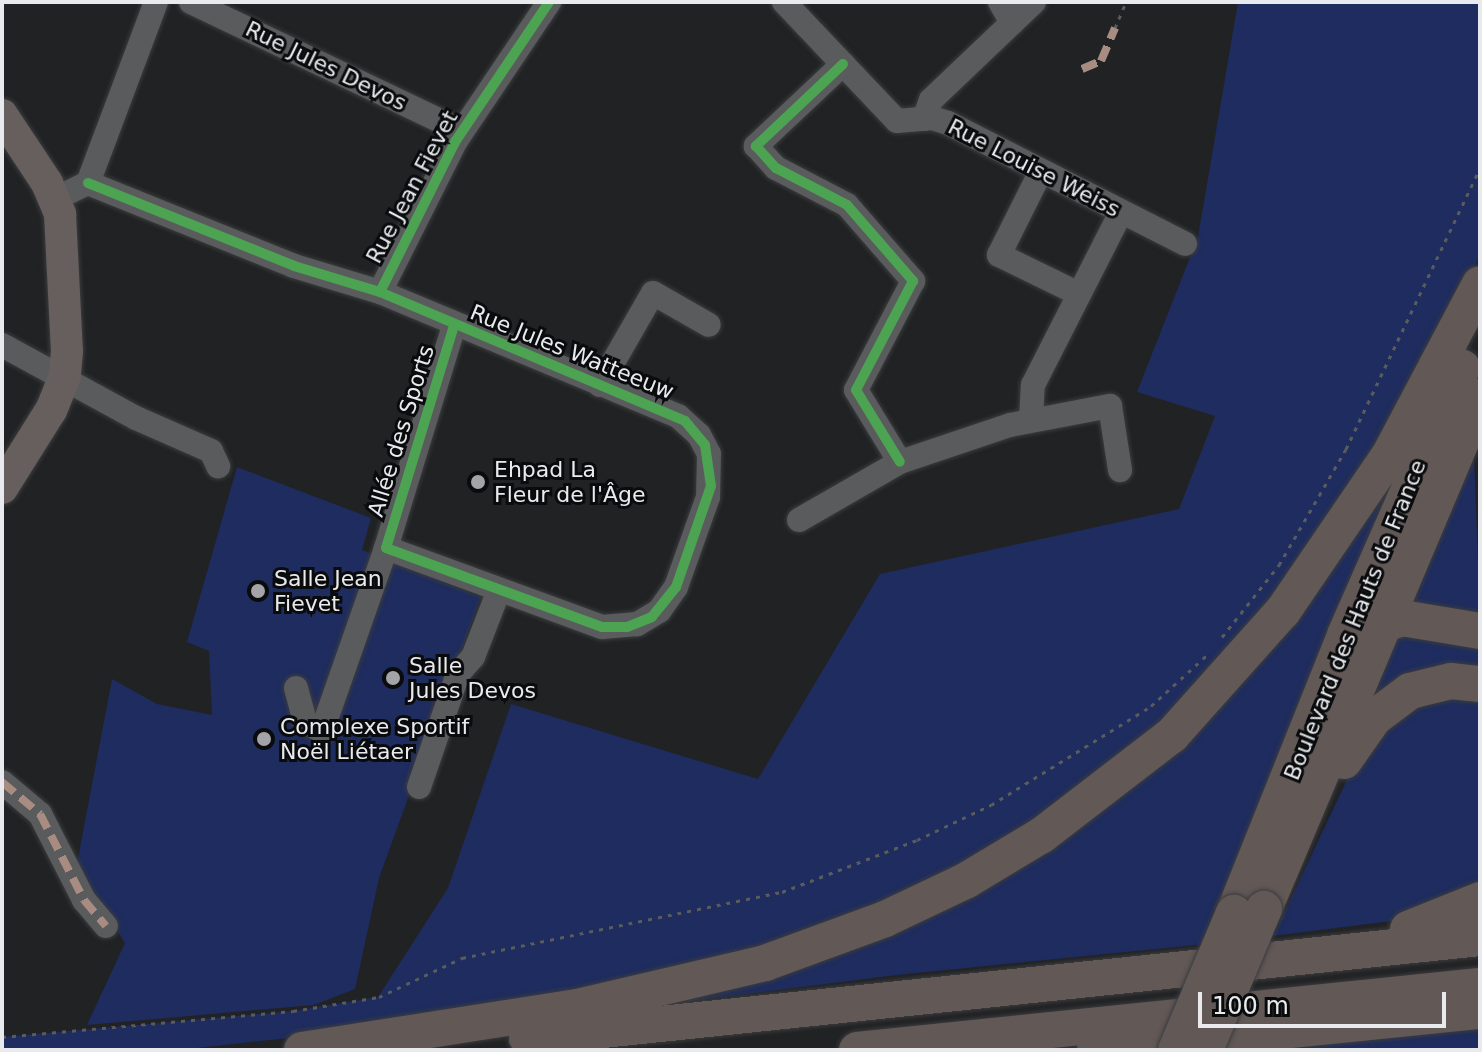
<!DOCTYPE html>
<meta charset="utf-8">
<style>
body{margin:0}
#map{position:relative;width:1482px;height:1052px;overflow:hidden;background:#212224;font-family:"DejaVu Sans",sans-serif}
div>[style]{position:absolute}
.green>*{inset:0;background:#1e2c5f}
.path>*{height:3px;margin-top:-1.5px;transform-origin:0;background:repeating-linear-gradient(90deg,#5a5b5c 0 4px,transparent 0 10px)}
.roads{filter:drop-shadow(0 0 2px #3b3c3e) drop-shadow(0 0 2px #3b3c3e)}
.minor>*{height:24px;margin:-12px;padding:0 12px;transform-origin:12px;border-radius:12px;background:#5a5b5c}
.major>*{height:32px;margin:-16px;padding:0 16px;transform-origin:16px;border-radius:16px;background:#665f5e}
.highway>*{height:36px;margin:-18px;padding:0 18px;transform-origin:18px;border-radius:18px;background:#625957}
.bridges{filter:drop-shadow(0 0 2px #3b3c3e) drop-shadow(0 0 2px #3b3c3e)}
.highway-bridge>*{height:36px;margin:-18px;padding:0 18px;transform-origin:18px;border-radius:18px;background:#625957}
.quiet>*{height:8px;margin-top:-4px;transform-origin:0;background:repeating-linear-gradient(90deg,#a88b81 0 16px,transparent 0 24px)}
.cycleway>*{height:10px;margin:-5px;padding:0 5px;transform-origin:5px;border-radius:5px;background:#4ca352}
.dots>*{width:22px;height:22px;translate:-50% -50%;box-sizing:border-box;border:4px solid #0a0b0d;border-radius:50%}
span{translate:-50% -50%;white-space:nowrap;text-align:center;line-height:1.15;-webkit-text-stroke:6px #0a0b0d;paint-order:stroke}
.street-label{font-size:22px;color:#e9eaed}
.poi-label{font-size:22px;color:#e9eaed}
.left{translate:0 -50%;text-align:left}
.frame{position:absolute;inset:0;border:4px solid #e9eaed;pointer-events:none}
.scale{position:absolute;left:1198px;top:992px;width:248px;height:36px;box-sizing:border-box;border:4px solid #e9eaed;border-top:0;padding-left:10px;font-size:24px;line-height:28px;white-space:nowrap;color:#e9eaed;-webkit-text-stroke:6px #0a0b0d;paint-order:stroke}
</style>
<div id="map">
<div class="green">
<div style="clip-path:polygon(1238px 2px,1480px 2px,1480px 256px,1358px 484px,1217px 670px,1098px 783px,981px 858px,776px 947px,424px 1023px,178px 1050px,2px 1050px,2px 1037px,293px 1011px,378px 997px,448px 888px,511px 704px,758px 779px,880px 574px,1179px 509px,1215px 416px,1137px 392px,1198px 237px)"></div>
<div style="clip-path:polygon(1421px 420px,1206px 944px,897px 975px,652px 1006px,1086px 819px)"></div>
<div style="clip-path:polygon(1474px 457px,1480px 618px,1407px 606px)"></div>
<div style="clip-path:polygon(237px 467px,371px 518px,362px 550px,481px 597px,379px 878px,355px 989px,314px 1005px,87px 1025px,125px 943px,76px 869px,112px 679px,157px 704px,212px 715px,209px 651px,187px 642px)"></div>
<div style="clip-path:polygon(1398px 626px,1480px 641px,1480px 673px,1366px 715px)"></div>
<div style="clip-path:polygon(1480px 696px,1480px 886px,1433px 911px,1392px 921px,1273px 936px,1354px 765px,1374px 735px,1420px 699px)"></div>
<div style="clip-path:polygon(1480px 1029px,1480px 1050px,1307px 1050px,1307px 1045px)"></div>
</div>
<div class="path">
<div style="left:1115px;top:28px;width:28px;rotate:-67deg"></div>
<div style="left:1222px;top:637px;width:92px;rotate:-51.6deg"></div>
<div style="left:1279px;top:565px;width:134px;rotate:-60deg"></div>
<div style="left:1346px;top:449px;width:311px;rotate:-64.5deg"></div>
<div style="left:2px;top:1037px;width:292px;rotate:-5.1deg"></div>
<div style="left:293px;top:1011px;width:87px;rotate:-9.2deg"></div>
<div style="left:379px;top:997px;width:92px;rotate:-25.2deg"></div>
<div style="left:462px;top:958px;width:327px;rotate:-11.7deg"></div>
<div style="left:782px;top:892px;width:145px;rotate:-21.1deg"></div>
<div style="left:917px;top:840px;width:82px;rotate:-25.3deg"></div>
<div style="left:991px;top:805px;width:188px;rotate:-31.7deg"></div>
<div style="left:1151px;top:706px;width:76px;rotate:-42.3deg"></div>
</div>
<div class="roads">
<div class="minor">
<div style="left:191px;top:2px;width:299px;rotate:25.5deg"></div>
<div style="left:784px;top:2px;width:164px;rotate:46.5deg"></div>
<div style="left:897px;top:121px;width:35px;rotate:-5deg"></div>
<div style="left:932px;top:118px;width:17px;rotate:17deg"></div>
<div style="left:948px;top:123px;width:266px;rotate:27deg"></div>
<div style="left:1000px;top:2px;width:24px;rotate:60deg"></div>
<div style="left:843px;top:64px;width:120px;rotate:136.7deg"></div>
<div style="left:756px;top:146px;width:30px;rotate:48deg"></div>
<div style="left:776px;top:168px;width:80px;rotate:27.5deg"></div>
<div style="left:847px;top:205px;width:101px;rotate:49deg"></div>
<div style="left:913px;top:281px;width:123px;rotate:117.6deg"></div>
<div style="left:856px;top:390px;width:84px;rotate:58.6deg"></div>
<div style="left:924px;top:119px;width:20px;rotate:-70deg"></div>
<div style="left:931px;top:100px;width:142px;rotate:-43.6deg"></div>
<div style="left:1041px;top:171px;width:94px;rotate:116.6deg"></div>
<div style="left:999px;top:255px;width:89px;rotate:26deg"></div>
<div style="left:88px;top:183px;width:222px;rotate:21.9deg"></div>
<div style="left:294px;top:266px;width:90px;rotate:16.8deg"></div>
<div style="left:380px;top:292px;width:323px;rotate:22.6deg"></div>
<div style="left:678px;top:416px;width:28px;rotate:42deg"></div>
<div style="left:699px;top:435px;width:21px;rotate:62deg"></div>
<div style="left:709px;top:454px;width:43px;rotate:91.3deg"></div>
<div style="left:708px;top:497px;width:96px;rotate:109.6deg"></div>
<div style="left:676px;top:587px;width:29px;rotate:125deg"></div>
<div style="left:659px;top:611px;width:26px;rotate:149deg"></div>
<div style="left:637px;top:624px;width:35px;rotate:175deg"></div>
<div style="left:602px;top:627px;width:230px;rotate:-159.9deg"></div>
<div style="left:55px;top:199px;width:37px;rotate:-26deg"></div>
<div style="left:88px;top:183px;width:193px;rotate:-69.4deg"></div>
<div style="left:380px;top:292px;width:168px;rotate:-63.4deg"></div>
<div style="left:455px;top:142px;width:169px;rotate:-56.1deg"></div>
<div style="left:2px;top:345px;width:153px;rotate:28.6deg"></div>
<div style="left:136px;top:418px;width:82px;rotate:23.7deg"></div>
<div style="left:211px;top:451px;width:17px;rotate:65deg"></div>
<div style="left:600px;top:385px;width:106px;rotate:-60.1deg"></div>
<div style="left:653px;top:293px;width:64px;rotate:29.7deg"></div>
<div style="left:1031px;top:420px;width:35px;rotate:-87deg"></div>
<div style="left:1033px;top:385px;width:194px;rotate:-63deg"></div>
<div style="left:799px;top:520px;width:116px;rotate:-29.9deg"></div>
<div style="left:900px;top:462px;width:116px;rotate:-18.6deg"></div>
<div style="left:1010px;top:425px;width:102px;rotate:-10.8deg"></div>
<div style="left:1110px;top:406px;width:65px;rotate:81.1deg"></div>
<div style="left:296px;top:688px;width:35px;rotate:75deg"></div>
<div style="left:305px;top:722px;width:19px;rotate:28deg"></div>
<div style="left:322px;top:731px;width:194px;rotate:-70.7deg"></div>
<div style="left:386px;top:548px;width:232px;rotate:-73deg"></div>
<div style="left:2px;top:782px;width:50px;rotate:40.1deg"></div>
<div style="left:40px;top:814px;width:97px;rotate:62.9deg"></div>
<div style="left:84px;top:900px;width:34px;rotate:50deg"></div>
<div style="left:419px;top:787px;width:120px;rotate:-71deg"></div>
<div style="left:458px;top:674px;width:23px;rotate:-49deg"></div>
<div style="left:473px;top:657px;width:72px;rotate:-68.8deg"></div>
</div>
<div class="major">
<div style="left:2px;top:115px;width:82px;rotate:56.5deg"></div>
<div style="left:47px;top:183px;width:34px;rotate:67deg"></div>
<div style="left:60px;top:214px;width:137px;rotate:87.1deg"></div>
<div style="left:67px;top:351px;width:25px;rotate:95deg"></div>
<div style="left:65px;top:376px;width:37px;rotate:112deg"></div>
<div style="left:51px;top:410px;width:92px;rotate:122.1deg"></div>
</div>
<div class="highway">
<div style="left:1367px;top:629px;width:37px;rotate:-17deg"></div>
<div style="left:1402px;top:618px;width:79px;rotate:9.5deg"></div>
<div style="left:1344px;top:761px;width:52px;rotate:-55.1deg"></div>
<div style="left:1374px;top:718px;width:45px;rotate:-36.9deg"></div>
<div style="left:1410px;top:691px;width:42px;rotate:-13.7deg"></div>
<div style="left:1451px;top:681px;width:29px;rotate:6deg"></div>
<div style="left:1264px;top:909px;width:556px;rotate:-67.13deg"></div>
<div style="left:1234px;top:913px;width:299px;rotate:-68.2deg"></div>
<div style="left:1345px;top:635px;width:292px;rotate:-66.3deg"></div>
<div style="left:1408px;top:929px;width:78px;rotate:-21.9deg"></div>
<div style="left:527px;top:1038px;width:958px;rotate:-5.99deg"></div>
<div style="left:302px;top:1050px;width:283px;rotate:-8.9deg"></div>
<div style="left:582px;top:1006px;width:188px;rotate:-13.2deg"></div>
<div style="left:765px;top:963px;width:128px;rotate:-20.1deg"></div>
<div style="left:885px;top:919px;width:91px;rotate:-25.4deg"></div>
<div style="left:967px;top:880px;width:87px;rotate:-31deg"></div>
<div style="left:1042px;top:835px;width:164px;rotate:-37.6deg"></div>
<div style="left:1172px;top:735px;width:166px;rotate:-48.2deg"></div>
<div style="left:1283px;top:611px;width:190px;rotate:-55.7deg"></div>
<div style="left:1390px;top:454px;width:192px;rotate:-62.1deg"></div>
<div style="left:857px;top:1050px;width:626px;rotate:-5.87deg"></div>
<div style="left:1095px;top:1050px;width:387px;rotate:-5.8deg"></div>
</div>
</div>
<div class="bridges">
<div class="highway-bridge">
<div style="left:1176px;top:1050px;width:149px;rotate:-67.1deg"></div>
<div style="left:1205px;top:1050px;width:153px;rotate:-67.3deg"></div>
</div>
</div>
<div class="quiet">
<div style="left:1082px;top:69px;width:21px;rotate:-23deg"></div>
<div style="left:1101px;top:61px;width:36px;rotate:-67deg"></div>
<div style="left:2px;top:782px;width:50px;rotate:40.1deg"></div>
<div style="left:40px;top:814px;width:97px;rotate:62.9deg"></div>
<div style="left:84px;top:900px;width:34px;rotate:50deg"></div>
</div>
<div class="cycleway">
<div style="left:843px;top:64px;width:120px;rotate:136.7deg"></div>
<div style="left:756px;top:146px;width:30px;rotate:48deg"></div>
<div style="left:776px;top:168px;width:80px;rotate:27.5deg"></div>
<div style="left:847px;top:205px;width:101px;rotate:49deg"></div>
<div style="left:913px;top:281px;width:123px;rotate:117.6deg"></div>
<div style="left:856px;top:390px;width:84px;rotate:58.6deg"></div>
<div style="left:88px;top:183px;width:222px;rotate:21.9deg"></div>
<div style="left:294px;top:266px;width:90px;rotate:16.8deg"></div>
<div style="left:380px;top:292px;width:331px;rotate:22.9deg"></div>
<div style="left:685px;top:421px;width:31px;rotate:50deg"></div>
<div style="left:705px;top:445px;width:41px;rotate:81.7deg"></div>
<div style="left:711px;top:486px;width:107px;rotate:109.1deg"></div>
<div style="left:676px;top:587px;width:38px;rotate:129deg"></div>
<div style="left:652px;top:617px;width:27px;rotate:158deg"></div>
<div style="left:627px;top:627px;width:25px;rotate:180deg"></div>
<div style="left:602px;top:627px;width:230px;rotate:-159.9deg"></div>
<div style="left:386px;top:548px;width:232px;rotate:-73deg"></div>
<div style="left:380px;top:292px;width:168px;rotate:-63.4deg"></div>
<div style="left:455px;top:142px;width:169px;rotate:-56.1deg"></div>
</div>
<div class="dots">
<div style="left:478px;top:482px;background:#a3a4a7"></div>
<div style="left:258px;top:591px;background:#a3a4a7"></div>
<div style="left:393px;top:678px;background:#a3a4a7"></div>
<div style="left:264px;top:739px;background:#a3a4a7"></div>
</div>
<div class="street-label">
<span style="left:326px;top:66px;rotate:26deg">Rue Jules Devos</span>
<span style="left:1034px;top:168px;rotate:27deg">Rue Louise Weiss</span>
<span style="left:412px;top:187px;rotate:-62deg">Rue Jean Fievet</span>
<span style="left:572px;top:352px;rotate:22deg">Rue Jules Watteeuw</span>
<span style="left:401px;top:431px;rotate:-73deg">Allée des Sports</span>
<span style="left:1355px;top:620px;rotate:-68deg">Boulevard des Hauts de France</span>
</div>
<div class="poi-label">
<span class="left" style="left:494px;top:482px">Ehpad La<br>Fleur de l'Âge</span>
<span class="left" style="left:274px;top:591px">Salle Jean<br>Fievet</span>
<span class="left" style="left:409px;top:678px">Salle<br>Jules Devos</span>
<span class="left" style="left:280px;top:739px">Complexe Sportif<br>Noël Liétaer</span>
</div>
<div class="frame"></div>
<div class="scale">100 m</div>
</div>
